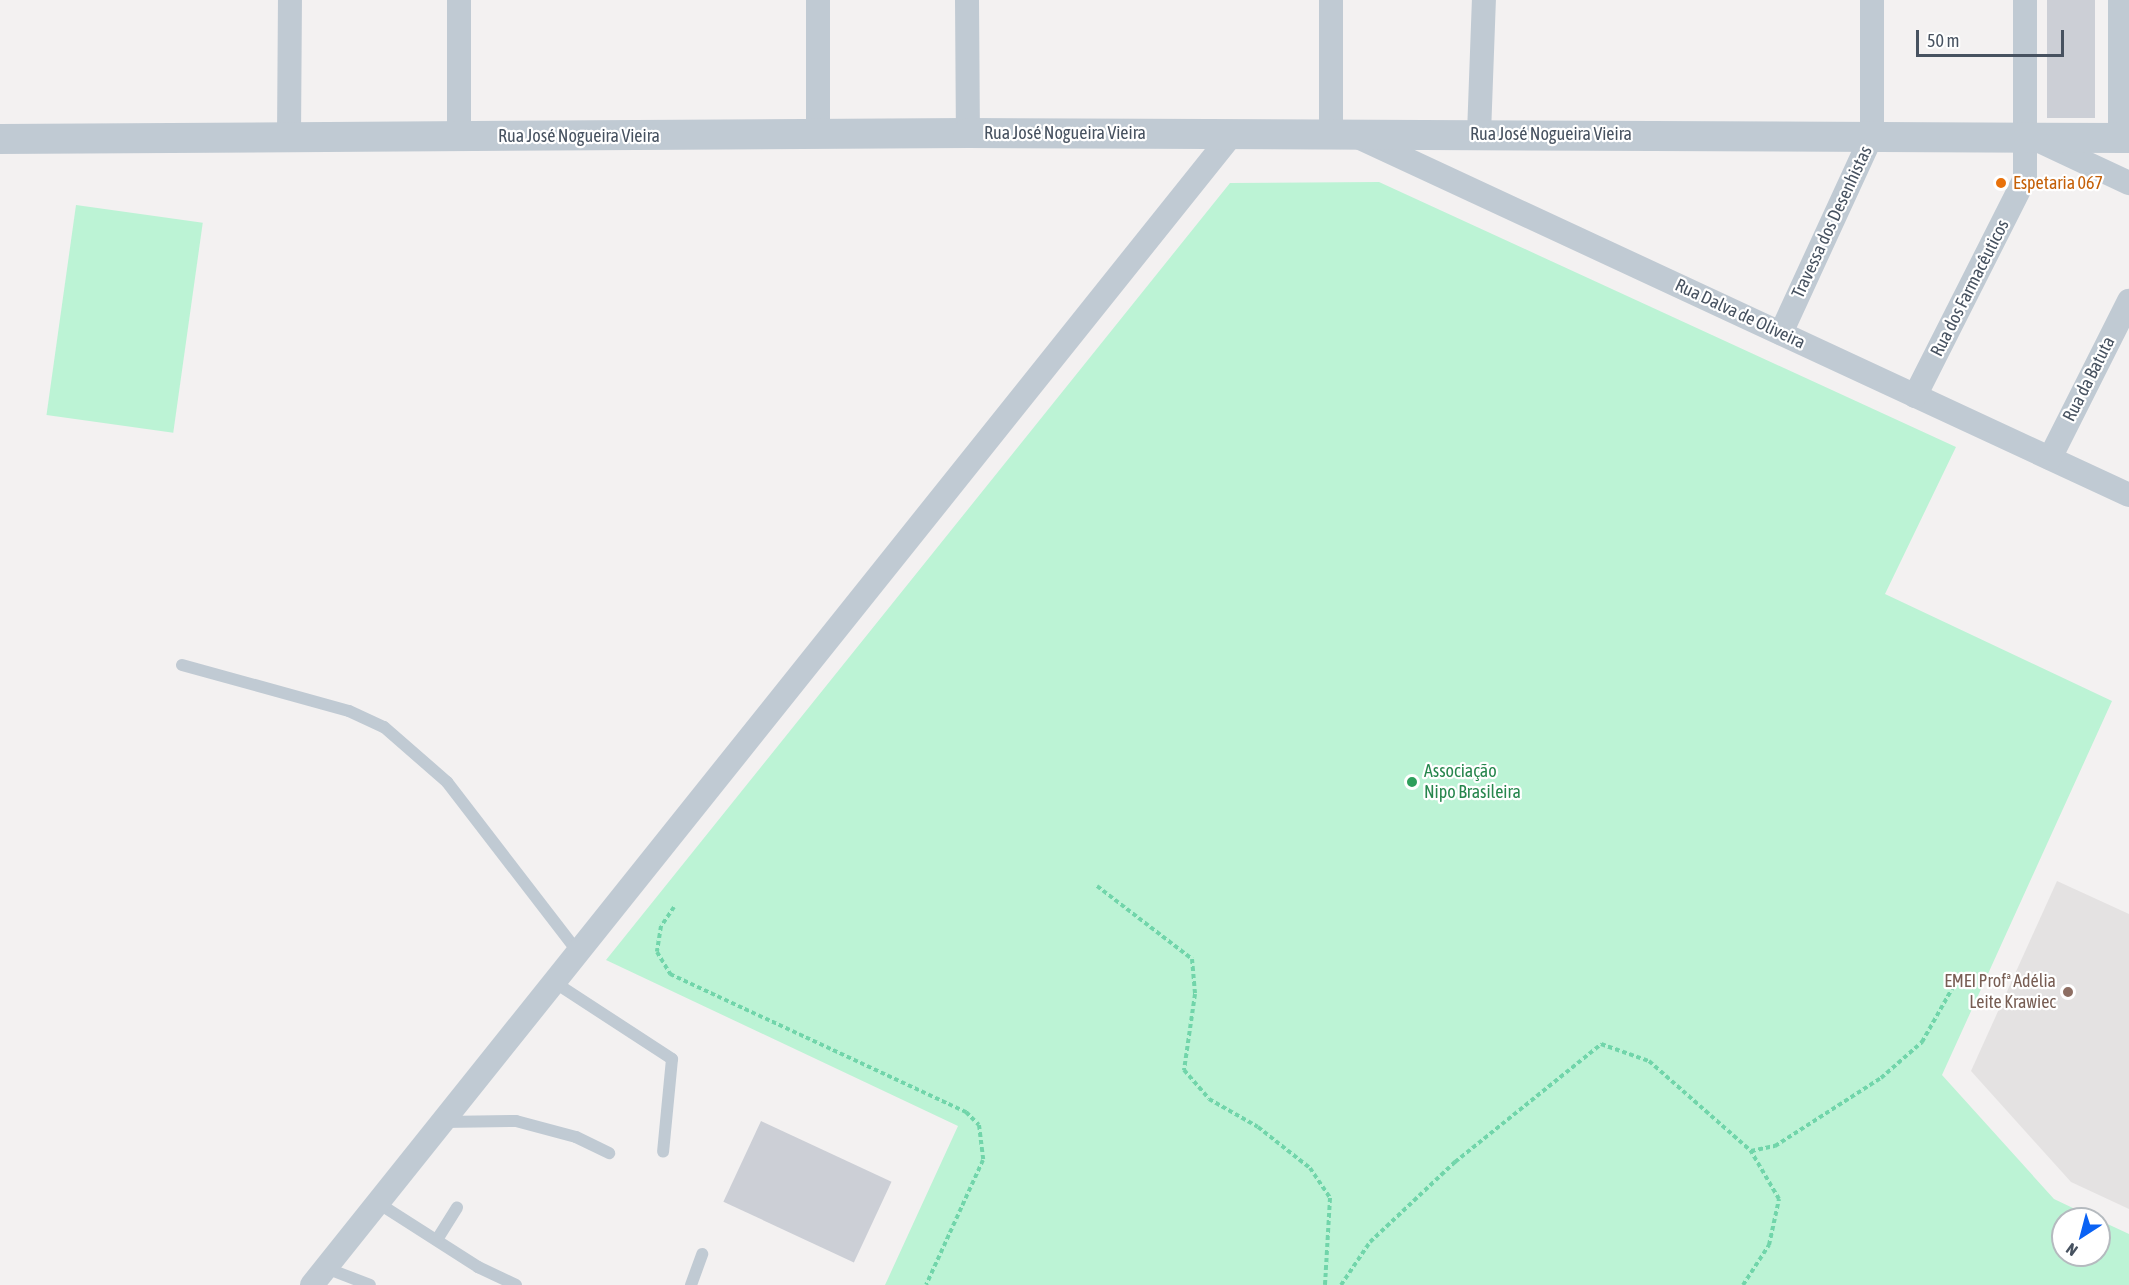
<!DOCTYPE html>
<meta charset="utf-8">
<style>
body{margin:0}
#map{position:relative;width:2129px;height:1285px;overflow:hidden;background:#f3f1f1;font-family:"Asap Condensed",sans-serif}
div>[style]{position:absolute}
.education>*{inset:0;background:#e4e2e2}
.green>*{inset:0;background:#bcf3d5;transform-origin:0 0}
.building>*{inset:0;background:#cccfd6;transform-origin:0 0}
.path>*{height:4px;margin-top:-2px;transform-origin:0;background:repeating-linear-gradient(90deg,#71d5aa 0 4.5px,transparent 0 7.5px)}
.service>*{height:12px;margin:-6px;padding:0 6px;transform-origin:6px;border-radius:6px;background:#c0cad3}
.minor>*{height:24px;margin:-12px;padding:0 12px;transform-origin:12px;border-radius:12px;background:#c0cad3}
.tertiary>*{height:30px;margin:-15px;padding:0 15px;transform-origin:15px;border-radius:15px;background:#c0cad3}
.dots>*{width:16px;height:16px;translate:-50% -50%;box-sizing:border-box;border:3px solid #fff;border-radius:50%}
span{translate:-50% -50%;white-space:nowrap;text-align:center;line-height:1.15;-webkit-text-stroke:4.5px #fff;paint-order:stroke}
.street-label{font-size:18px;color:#475260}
.food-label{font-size:18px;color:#c56008}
.left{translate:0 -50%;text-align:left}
.leisure-label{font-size:18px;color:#27864d}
.education-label{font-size:18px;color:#785e54}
.right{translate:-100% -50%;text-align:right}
.north{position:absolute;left:2051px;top:1207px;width:60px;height:60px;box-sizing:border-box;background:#fff;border:2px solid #b5babf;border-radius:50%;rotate:216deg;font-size:16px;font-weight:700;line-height:24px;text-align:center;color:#475260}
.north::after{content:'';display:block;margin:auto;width:21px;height:27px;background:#0a62f4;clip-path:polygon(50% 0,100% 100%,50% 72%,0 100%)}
.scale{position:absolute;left:1916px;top:30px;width:148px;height:27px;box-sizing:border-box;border:3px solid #475260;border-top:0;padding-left:8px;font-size:18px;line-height:21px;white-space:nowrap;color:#475260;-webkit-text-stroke:4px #fff;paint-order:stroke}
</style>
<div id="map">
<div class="education">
<div style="clip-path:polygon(2057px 881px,2129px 914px,2129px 1209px,2071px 1182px,1971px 1071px)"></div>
</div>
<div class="green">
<div style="clip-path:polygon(1379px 182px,1956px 447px,1885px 594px,2112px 701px,1942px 1075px,2054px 1199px,2096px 1219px,2063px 1219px,2063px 1255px,2099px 1255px,2099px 1220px,2129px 1234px,2129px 1285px,885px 1285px,958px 1126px,606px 960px,1230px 183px)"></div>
<div style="left:76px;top:205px;width:128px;height:212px;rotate:8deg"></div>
</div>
<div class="building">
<div style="left:2047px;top:0;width:48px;height:118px"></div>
<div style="left:761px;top:1121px;width:144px;height:89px;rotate:25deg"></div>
</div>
<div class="path">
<div style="left:1097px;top:886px;width:120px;rotate:37.5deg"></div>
<div style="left:1192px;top:959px;width:35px;rotate:85deg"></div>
<div style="left:1195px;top:994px;width:77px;rotate:98.2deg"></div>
<div style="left:1184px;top:1070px;width:38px;rotate:49deg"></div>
<div style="left:1209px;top:1099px;width:56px;rotate:29.7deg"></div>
<div style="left:1258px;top:1127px;width:66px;rotate:38.3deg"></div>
<div style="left:1310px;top:1168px;width:36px;rotate:56deg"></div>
<div style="left:1330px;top:1198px;width:87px;rotate:93.3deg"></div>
<div style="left:674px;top:907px;width:23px;rotate:124deg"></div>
<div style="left:661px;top:926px;width:26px;rotate:99deg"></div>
<div style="left:657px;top:952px;width:26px;rotate:59deg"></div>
<div style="left:670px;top:974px;width:327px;rotate:25deg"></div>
<div style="left:966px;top:1112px;width:18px;rotate:45deg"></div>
<div style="left:979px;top:1125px;width:35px;rotate:83deg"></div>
<div style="left:983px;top:1160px;width:137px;rotate:114.5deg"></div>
<div style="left:1341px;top:1285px;width:52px;rotate:-56deg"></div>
<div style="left:1370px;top:1242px;width:117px;rotate:-43.3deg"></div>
<div style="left:1455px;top:1162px;width:188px;rotate:-38.9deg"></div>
<div style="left:1601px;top:1044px;width:51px;rotate:19.5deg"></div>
<div style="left:1649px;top:1061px;width:136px;rotate:41.4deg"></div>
<div style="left:1751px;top:1151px;width:25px;rotate:-12deg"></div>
<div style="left:1775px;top:1146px;width:126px;rotate:-32.7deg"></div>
<div style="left:1881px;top:1078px;width:55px;rotate:-41.3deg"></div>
<div style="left:1922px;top:1042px;width:73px;rotate:-60.6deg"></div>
<div style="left:1743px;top:1285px;width:48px;rotate:-57deg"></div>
<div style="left:1769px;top:1245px;width:47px;rotate:-77.7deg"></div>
<div style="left:1779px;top:1199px;width:56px;rotate:-120.3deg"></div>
</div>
<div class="service">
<div style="left:182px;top:665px;width:173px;rotate:15.4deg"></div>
<div style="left:349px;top:711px;width:38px;rotate:25deg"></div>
<div style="left:384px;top:727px;width:84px;rotate:41.1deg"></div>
<div style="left:447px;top:782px;width:215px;rotate:52.4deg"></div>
<div style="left:554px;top:982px;width:141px;rotate:33.1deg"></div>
<div style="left:672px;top:1059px;width:93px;rotate:95.5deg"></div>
<div style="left:443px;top:1122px;width:73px;rotate:-0.8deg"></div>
<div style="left:516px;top:1121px;width:62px;rotate:14.9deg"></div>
<div style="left:576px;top:1137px;width:37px;rotate:26deg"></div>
<div style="left:378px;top:1203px;width:119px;rotate:32.6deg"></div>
<div style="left:478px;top:1267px;width:42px;rotate:25.3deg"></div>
<div style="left:438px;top:1238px;width:36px;rotate:-58deg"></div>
<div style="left:326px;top:1268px;width:47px;rotate:21.1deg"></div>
<div style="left:691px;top:1285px;width:33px;rotate:-70deg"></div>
</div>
<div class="minor">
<div style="left:967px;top:0;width:133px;rotate:89.6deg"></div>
<div style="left:2120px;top:0;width:138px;rotate:90deg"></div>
<div style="left:1331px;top:133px;width:133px;rotate:-90deg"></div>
<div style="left:818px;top:134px;width:134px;rotate:-90deg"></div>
<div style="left:1479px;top:134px;width:134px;rotate:-87.9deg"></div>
<div style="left:1356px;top:136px;width:852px;rotate:24.91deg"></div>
<div style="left:459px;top:137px;width:137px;rotate:-90deg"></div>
<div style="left:289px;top:138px;width:138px;rotate:-89.6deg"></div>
<div style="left:2035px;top:139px;width:104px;rotate:25.1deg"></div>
<div style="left:1781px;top:333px;width:218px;rotate:-65.3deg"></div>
<div style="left:1872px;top:135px;width:135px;rotate:-90deg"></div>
<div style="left:1915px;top:396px;width:244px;rotate:-63.2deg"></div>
<div style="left:2025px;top:178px;width:178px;rotate:-90deg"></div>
<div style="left:2050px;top:458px;width:176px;rotate:-63.3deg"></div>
<div style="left:312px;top:1285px;width:1475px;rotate:-51.36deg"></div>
</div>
<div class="tertiary">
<div style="left:0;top:139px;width:968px;rotate:-0.36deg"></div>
<div style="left:968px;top:133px;width:1161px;rotate:0.25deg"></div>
</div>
<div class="dots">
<div style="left:2001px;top:183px;background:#e8710a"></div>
<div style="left:1412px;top:782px;background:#2e9e5b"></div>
<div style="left:2068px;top:992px;background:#8d6e63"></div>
</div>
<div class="street-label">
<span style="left:1065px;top:133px">Rua José Nogueira Vieira</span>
<span style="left:1551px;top:134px">Rua José Nogueira Vieira</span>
<span style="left:579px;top:136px">Rua José Nogueira Vieira</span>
<span style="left:1832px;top:222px;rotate:-65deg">Travessa dos Desenhistas</span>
<span style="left:1970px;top:288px;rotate:-63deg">Rua dos Farmacêuticos</span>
<span style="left:1740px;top:314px;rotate:25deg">Rua Dalva de Oliveira</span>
<span style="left:2089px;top:379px;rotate:-63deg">Rua da Batuta</span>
</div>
<div class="food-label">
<span class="left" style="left:2013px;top:183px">Espetaria 067</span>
</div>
<div class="leisure-label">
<span class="left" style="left:1424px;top:782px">Associação<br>Nipo Brasileira</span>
</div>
<div class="education-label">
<span class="right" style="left:2056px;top:992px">EMEI Profª Adélia<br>Leite Krawiec</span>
</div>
<div class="north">N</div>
<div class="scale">50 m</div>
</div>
